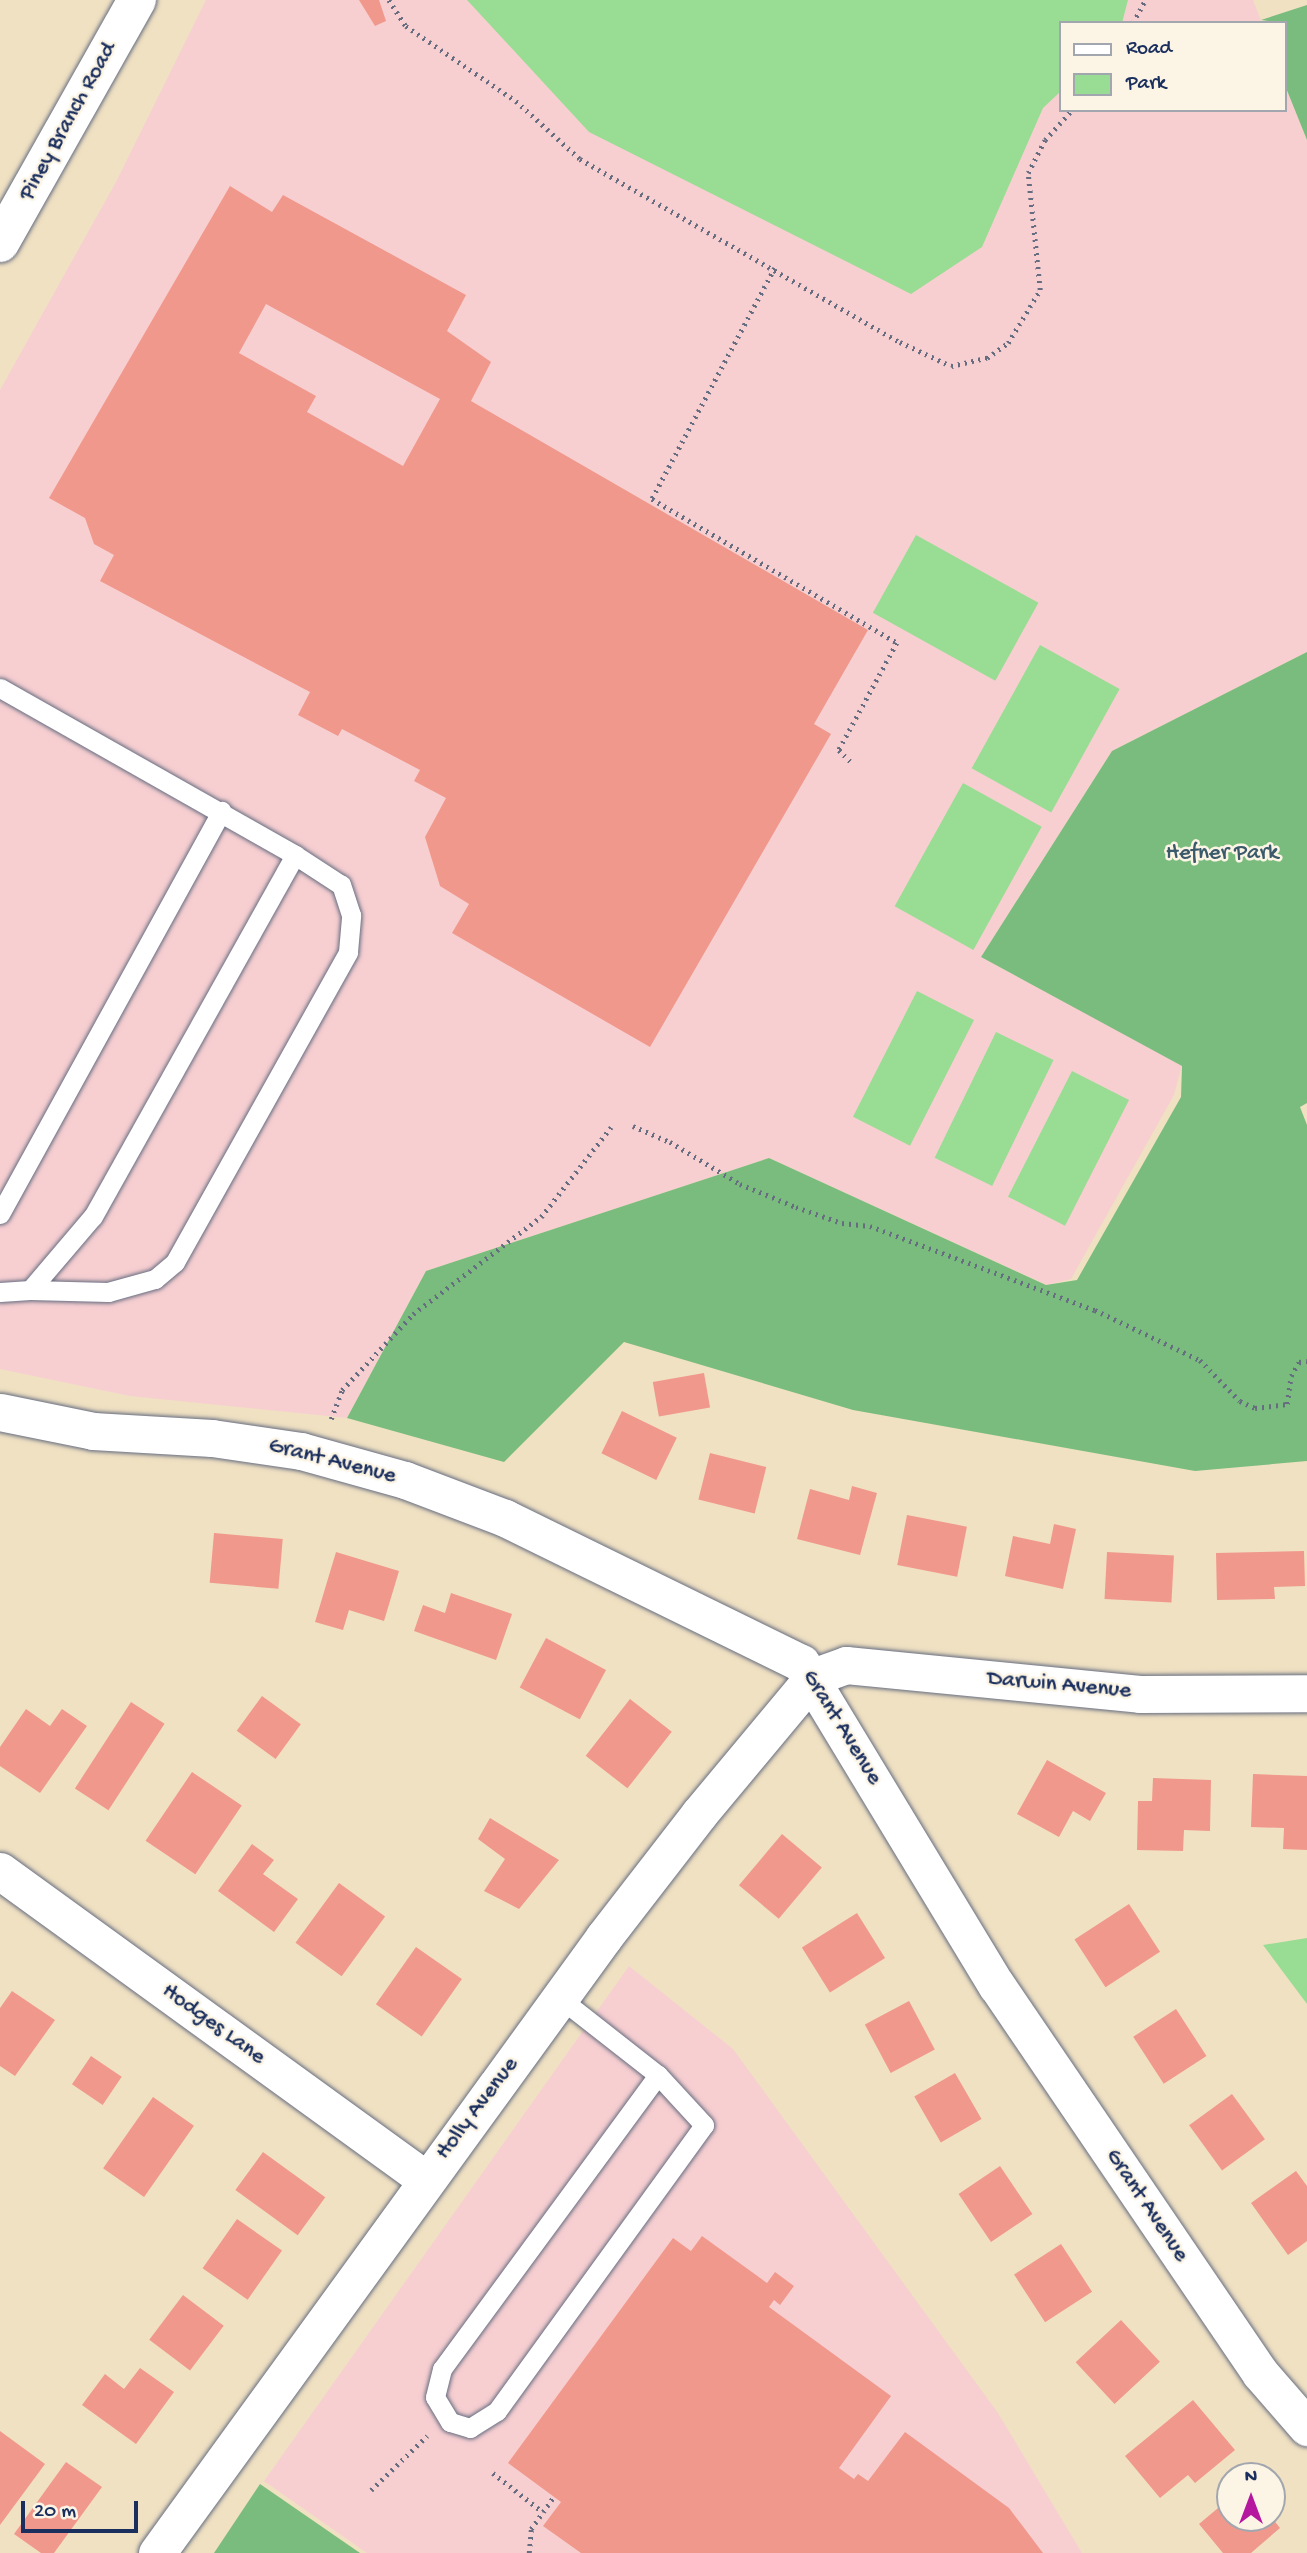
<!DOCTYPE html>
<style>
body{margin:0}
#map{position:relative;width:1307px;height:2553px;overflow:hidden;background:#f0e1c2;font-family:"Gochi Hand",sans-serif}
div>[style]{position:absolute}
.built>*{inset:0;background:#f7cfd1}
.green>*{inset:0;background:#99dc93;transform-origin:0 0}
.forest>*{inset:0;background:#7abc7d}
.building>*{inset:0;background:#f1988c;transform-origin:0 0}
.path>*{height:4.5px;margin-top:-2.25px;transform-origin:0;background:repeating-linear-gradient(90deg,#666d81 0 2px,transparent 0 7px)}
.roads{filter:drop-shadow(0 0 2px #666d81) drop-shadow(0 0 2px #666d81)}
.lane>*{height:19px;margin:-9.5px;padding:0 9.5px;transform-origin:9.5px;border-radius:9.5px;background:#fff}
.street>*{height:37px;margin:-18.5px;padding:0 18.5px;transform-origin:18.5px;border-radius:18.5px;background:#fff}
.secondary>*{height:38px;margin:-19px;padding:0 19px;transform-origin:19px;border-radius:19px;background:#fff}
span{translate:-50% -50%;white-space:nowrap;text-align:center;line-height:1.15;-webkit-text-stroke:5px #fcf5e5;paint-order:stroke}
.street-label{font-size:23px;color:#1b2f5e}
.park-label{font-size:23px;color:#3a5a6b}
.legend{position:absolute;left:1059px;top:21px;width:228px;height:91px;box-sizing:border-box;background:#fcf5e5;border:2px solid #a2a6af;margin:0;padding:9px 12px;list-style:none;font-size:21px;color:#1b2f5e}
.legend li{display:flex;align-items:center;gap:14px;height:35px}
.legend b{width:35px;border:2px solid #a2a6af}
.north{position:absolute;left:1216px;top:2462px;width:70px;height:70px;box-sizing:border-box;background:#fcf5e5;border:2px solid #a2a6af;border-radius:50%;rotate:0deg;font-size:19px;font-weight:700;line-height:28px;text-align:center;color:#1b2f5e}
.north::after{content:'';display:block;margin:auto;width:24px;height:32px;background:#b5179e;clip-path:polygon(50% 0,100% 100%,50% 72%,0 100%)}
.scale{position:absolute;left:21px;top:2501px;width:117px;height:32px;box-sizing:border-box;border:4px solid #1b2f5e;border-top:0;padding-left:9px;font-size:21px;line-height:24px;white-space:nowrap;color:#1b2f5e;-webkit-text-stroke:5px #fcf5e5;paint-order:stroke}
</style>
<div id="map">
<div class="built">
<div style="clip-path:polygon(206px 0,1253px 0,1262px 23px,1060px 23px,1060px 110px,1284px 110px,1284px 83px,1307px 140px,1307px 652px,1112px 751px,981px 957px,1182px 1065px,1174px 1095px,1071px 1279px,1047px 1285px,769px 1158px,426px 1271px,347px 1418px,130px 1396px,0 1369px,0 390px,116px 182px)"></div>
<div style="clip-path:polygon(629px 1966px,733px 2049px,998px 2413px,1082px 2553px,367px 2553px,264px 2481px)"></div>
</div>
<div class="green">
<div style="clip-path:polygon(467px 0,1128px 0,1122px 23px,1060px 23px,1060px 92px,1043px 108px,982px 247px,911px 294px,589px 132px)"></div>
<div style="left:916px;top:535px;width:140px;height:89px;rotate:29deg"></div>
<div style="left:1040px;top:645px;width:91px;height:141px;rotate:29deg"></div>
<div style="left:963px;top:783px;width:90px;height:141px;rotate:29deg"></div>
<div style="left:917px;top:991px;width:64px;height:141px;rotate:27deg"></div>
<div style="left:996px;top:1032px;width:64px;height:140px;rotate:26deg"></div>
<div style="left:1072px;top:1071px;width:64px;height:141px;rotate:27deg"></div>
<div style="clip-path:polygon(1307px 1938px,1307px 2004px,1263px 1945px)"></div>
</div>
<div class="forest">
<div style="clip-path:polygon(1307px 5px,1307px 140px,1284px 83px,1284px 23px,1261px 20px)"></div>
<div style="clip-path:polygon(1307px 652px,1307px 1103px,1300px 1107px,1307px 1125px,1307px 1461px,1195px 1471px,853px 1410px,624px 1342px,504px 1462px,347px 1418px,426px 1271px,769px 1158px,1046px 1285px,1077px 1280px,1181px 1097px,1182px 1066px,981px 957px,1112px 751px)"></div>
<div style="clip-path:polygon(260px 2484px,360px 2553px,214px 2553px)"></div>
</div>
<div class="building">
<div style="clip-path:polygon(359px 0,379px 0,386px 21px,375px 26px)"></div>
<div style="clip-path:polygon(evenodd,230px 186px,272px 212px,283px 195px,466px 295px,447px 331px,491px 362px,471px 401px,868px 630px,814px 724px,831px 734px,650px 1047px,452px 933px,469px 904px,440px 886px,425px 837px,446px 798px,414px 781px,420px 770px,342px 729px,338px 736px,298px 715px,310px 692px,100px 581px,114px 555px,94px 544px,85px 518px,49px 498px,230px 186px,266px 304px,440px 399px,403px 466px,307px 412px,316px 396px,239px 353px,266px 304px)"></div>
<div style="left:704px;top:1373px;width:35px;height:52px;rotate:80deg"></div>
<div style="left:622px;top:1411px;width:61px;height:47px;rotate:26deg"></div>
<div style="left:710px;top:1453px;width:58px;height:48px;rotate:14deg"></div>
<div style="clip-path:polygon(852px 1486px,877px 1493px,860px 1555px,797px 1539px,810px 1489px,849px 1500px)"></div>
<div style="left:907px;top:1515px;width:61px;height:51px;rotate:11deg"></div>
<div style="clip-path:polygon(1054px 1524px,1076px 1529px,1063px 1589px,1005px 1576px,1013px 1536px,1050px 1544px)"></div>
<div style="left:214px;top:1533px;width:69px;height:50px;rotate:5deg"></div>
<div style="clip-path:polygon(1304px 1551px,1305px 1586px,1274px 1587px,1275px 1599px,1217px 1600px,1216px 1553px)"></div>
<div style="clip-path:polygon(336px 1552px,399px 1571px,384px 1621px,349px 1610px,343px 1630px,315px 1622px)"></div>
<div style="left:1107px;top:1552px;width:67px;height:47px;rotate:3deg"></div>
<div style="clip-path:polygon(451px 1593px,512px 1614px,496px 1660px,414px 1631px,423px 1605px,445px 1613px)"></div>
<div style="left:546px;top:1638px;width:68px;height:56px;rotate:28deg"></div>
<div style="left:262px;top:1696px;width:48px;height:43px;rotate:36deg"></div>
<div style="left:630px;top:1699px;width:53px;height:72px;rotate:38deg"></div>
<div style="left:131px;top:1702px;width:40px;height:103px;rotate:33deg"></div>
<div style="clip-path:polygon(26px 1709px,50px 1726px,62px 1709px,87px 1726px,40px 1793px,0 1766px,0 1747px)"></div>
<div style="clip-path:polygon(1047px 1760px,1106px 1793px,1090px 1821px,1073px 1811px,1059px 1837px,1017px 1814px)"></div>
<div style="left:192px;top:1772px;width:60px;height:83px;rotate:34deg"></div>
<div style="clip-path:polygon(1253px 1774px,1307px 1776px,1307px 1850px,1283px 1849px,1284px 1828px,1251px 1827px)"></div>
<div style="clip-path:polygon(1153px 1778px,1211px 1780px,1210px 1831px,1184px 1830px,1183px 1851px,1137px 1850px,1138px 1801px,1152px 1801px)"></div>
<div style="clip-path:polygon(490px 1818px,559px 1860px,519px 1909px,484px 1891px,505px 1859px,478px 1839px)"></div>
<div style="left:782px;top:1834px;width:52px;height:67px;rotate:40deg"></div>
<div style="clip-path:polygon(252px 1844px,274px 1860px,263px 1874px,298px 1899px,274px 1932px,218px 1891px)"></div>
<div style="left:339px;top:1883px;width:57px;height:74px;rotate:36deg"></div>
<div style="left:1129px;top:1904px;width:57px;height:65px;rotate:57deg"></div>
<div style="left:857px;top:1913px;width:53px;height:65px;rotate:58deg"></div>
<div style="left:416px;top:1947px;width:56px;height:70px;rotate:35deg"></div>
<div style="clip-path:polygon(12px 1991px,55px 2020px,15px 2076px,0 2066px,0 2008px)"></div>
<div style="left:909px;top:2001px;width:55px;height:50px;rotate:62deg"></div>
<div style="left:1176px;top:2009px;width:56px;height:51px;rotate:57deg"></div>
<div style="left:91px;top:2056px;width:37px;height:34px;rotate:34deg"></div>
<div style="left:955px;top:2073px;width:53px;height:47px;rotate:60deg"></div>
<div style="left:1232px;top:2094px;width:56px;height:53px;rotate:54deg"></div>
<div style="left:153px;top:2097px;width:50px;height:87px;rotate:35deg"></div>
<div style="left:263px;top:2152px;width:77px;height:47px;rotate:36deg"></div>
<div style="left:1000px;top:2166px;width:58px;height:50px;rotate:56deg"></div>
<div style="clip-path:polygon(1296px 2171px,1307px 2186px,1307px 2241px,1288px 2255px,1251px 2203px)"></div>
<div style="left:237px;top:2219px;width:55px;height:60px;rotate:35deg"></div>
<div style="clip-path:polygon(702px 2236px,767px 2283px,775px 2272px,794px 2286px,780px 2305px,774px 2300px,769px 2307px,891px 2396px,839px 2468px,854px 2479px,858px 2474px,868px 2481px,905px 2432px,1009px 2508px,1043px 2553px,581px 2553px,543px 2526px,561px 2502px,508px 2463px,673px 2238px,691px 2251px)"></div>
<div style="left:1061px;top:2244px;width:57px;height:56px;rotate:57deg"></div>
<div style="left:183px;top:2295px;width:51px;height:56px;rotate:37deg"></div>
<div style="left:1121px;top:2320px;width:57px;height:62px;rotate:47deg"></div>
<div style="clip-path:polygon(140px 2368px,174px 2392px,136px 2444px,82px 2405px,105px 2374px,124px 2389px)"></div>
<div style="clip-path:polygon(1193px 2400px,1235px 2450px,1195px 2483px,1188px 2475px,1160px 2498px,1125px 2456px)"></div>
<div style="clip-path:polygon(0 2431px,45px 2464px,0 2525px)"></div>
<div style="clip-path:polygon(66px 2462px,102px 2487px,54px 2553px,41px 2553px,14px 2534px)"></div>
<div style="clip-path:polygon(1230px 2498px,1230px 2518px,1272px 2518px,1280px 2528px,1251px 2553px,1223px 2553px,1199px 2524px)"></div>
</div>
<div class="path">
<div style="left:389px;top:0;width:31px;rotate:57deg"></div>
<div style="left:406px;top:26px;width:133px;rotate:34.3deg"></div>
<div style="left:516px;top:101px;width:86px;rotate:42.2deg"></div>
<div style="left:580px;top:159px;width:369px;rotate:29.8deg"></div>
<div style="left:900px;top:342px;width:56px;rotate:25.2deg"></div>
<div style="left:951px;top:366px;width:37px;rotate:-13deg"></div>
<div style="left:987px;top:358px;width:26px;rotate:-36deg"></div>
<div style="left:1008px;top:343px;width:62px;rotate:-58.9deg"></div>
<div style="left:1040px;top:290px;width:118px;rotate:-95.9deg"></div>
<div style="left:1028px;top:173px;width:37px;rotate:-63deg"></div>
<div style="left:1045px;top:140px;width:40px;rotate:-48deg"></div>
<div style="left:1133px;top:23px;width:26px;rotate:-62deg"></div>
<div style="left:775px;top:268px;width:262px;rotate:118deg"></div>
<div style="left:652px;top:499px;width:284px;rotate:30.4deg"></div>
<div style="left:897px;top:643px;width:122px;rotate:118.5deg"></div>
<div style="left:839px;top:750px;width:20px;rotate:45deg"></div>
<div style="left:633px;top:1126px;width:40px;rotate:23.4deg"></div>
<div style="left:670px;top:1142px;width:82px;rotate:31deg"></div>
<div style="left:740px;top:1184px;width:61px;rotate:22.3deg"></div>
<div style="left:796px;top:1207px;width:49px;rotate:19.2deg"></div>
<div style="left:842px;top:1223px;width:28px;rotate:6deg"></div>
<div style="left:870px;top:1226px;width:240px;rotate:20.5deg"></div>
<div style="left:1095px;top:1310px;width:116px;rotate:25.5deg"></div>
<div style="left:1200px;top:1360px;width:57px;rotate:45.7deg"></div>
<div style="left:1240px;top:1401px;width:17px;rotate:25deg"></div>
<div style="left:1255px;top:1408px;width:32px;rotate:-7deg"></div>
<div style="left:1287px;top:1404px;width:28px;rotate:-82deg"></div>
<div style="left:1291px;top:1376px;width:16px;rotate:-60deg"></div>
<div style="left:1299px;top:1362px;width:8px;rotate:-7deg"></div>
<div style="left:331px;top:1419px;width:31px;rotate:-69deg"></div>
<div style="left:342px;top:1390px;width:104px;rotate:-46.9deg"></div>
<div style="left:413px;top:1314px;width:161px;rotate:-37.2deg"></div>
<div style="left:541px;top:1217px;width:114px;rotate:-52.1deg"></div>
<div style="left:493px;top:2473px;width:63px;rotate:38deg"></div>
<div style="left:543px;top:2512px;width:19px;rotate:-55deg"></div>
<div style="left:371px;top:2490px;width:78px;rotate:-44deg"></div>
<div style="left:529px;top:2553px;width:24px;rotate:-85deg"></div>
<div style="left:531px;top:2529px;width:21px;rotate:-55deg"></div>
</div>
<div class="roads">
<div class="lane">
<div style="left:0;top:688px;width:339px;rotate:29.5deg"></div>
<div style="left:295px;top:855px;width:414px;rotate:119.2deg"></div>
<div style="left:93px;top:1216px;width:97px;rotate:130.4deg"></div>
<div style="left:30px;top:1290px;width:30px;rotate:176deg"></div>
<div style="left:0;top:1214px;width:460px;rotate:-61.2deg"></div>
<div style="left:30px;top:1290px;width:78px;rotate:1.5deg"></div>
<div style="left:108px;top:1292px;width:49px;rotate:-15.5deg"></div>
<div style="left:155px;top:1279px;width:26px;rotate:-40deg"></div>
<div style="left:175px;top:1262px;width:355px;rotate:-60.8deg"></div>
<div style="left:348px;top:952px;width:37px;rotate:-85deg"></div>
<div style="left:351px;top:915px;width:32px;rotate:-108deg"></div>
<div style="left:341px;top:885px;width:55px;rotate:-146.9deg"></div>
<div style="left:561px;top:1999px;width:123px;rotate:38.1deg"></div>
<div style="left:658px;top:2075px;width:68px;rotate:47.4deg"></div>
<div style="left:704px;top:2125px;width:353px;rotate:125.9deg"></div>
<div style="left:497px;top:2411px;width:32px;rotate:148deg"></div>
<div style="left:470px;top:2428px;width:21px;rotate:-163deg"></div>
<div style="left:450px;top:2422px;width:29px;rotate:-121deg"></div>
<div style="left:435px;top:2397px;width:29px;rotate:-76deg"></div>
<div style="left:442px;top:2369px;width:365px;rotate:-53.7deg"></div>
</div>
<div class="street">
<div style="left:0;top:1412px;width:95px;rotate:11.5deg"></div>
<div style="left:93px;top:1431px;width:119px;rotate:3.4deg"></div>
<div style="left:212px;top:1438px;width:90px;rotate:8.3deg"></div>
<div style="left:301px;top:1451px;width:108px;rotate:15.6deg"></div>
<div style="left:405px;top:1480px;width:107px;rotate:20.8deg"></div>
<div style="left:505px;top:1518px;width:330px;rotate:26.1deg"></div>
<div style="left:801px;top:1663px;width:378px;rotate:58.8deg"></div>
<div style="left:997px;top:1986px;width:468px;rotate:55.8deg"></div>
<div style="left:1260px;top:2373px;width:72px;rotate:49deg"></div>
<div style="left:0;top:1871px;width:525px;rotate:35.93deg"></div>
<div style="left:157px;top:2553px;width:761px;rotate:-54.03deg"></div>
<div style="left:604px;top:1937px;width:155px;rotate:-52.3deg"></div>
<div style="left:699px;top:1814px;width:178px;rotate:-50.2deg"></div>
<div style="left:813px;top:1677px;width:35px;rotate:-20deg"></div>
<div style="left:846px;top:1665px;width:295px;rotate:5.6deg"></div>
<div style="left:1140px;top:1694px;width:167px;rotate:-0.3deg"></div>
</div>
<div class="secondary">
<div style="left:0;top:243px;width:279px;rotate:-60.6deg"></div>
</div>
</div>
<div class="street-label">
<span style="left:69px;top:122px;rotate:-61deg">Piney Branch Road</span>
<span style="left:332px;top:1462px;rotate:14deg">Grant Avenue</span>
<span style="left:1059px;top:1686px;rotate:5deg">Darwin Avenue</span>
<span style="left:841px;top:1728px;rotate:58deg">Grant Avenue</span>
<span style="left:213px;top:2025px;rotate:36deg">Hodges Lane</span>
<span style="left:478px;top:2109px;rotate:-53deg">Holly Avenue</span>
<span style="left:1146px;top:2206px;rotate:56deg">Grant Avenue</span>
</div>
<div class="park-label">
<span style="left:1222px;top:854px">Hefner Park</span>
</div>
<ul class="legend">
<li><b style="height:9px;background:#fff"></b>Road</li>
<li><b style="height:19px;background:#99dc93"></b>Park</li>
</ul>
<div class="north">N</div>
<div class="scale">20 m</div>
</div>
